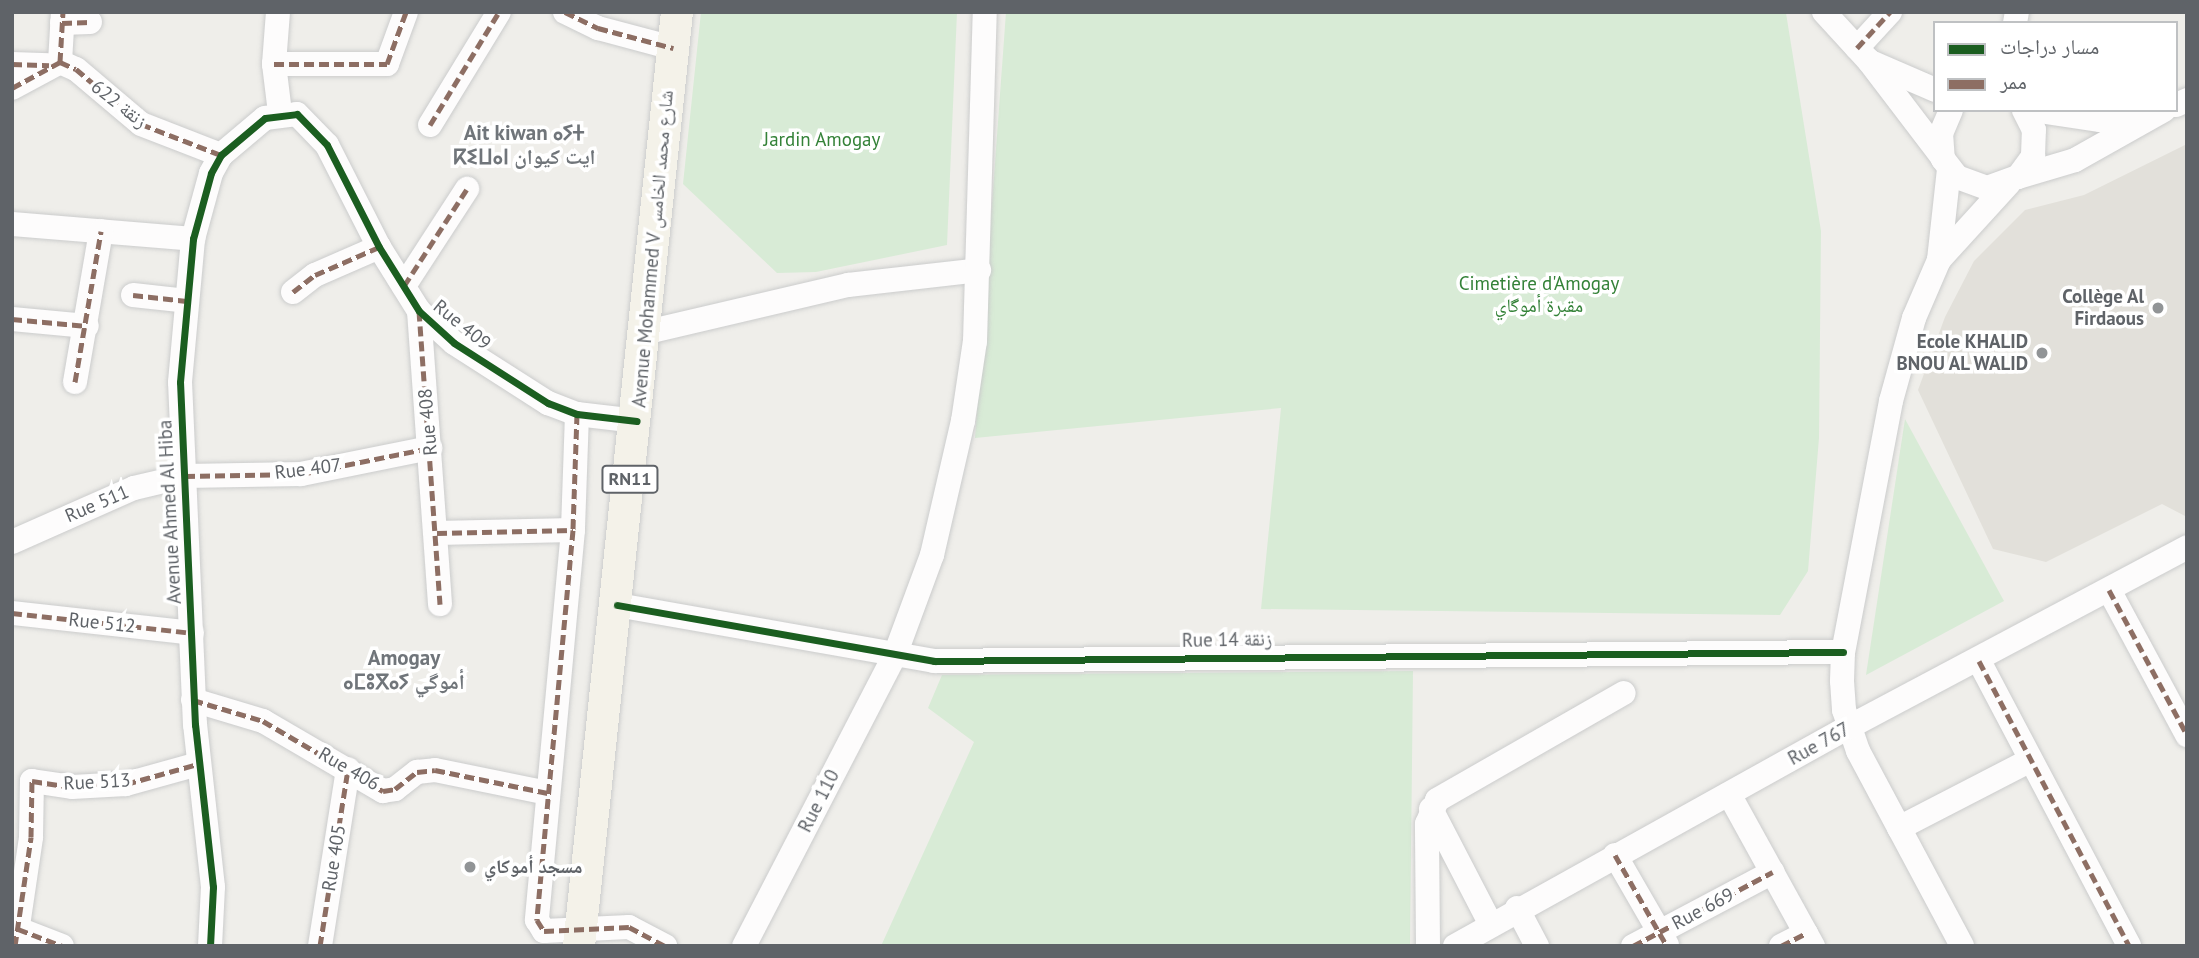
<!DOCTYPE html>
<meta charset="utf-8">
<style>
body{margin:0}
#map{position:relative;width:2199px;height:958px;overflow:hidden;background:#efeeea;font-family:"PT Sans","Noto Naskh Arabic","Noto Sans Tifinagh",sans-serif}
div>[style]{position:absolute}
.education>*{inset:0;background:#e2e0da}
.green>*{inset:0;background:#d8ebd6}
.roads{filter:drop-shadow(0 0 2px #cbcccc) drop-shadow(0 0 2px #cbcccc)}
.minor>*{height:24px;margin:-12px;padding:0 12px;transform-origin:12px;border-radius:12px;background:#fdfcfc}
.major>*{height:32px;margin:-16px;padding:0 16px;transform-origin:16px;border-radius:16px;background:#f4f2e9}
.quiet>*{height:5px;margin-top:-2.5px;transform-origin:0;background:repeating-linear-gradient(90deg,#8d6e63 0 10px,transparent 0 15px)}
.cycleway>*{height:7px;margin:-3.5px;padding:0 3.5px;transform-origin:3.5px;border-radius:3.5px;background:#1b5e20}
.dots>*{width:19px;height:19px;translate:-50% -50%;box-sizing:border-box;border:4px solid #fff;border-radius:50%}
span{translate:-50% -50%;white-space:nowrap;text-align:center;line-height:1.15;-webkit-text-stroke:7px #fff;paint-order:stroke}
.shield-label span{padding:2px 5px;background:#fff;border:2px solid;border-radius:5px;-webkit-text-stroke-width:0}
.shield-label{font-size:18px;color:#5f6368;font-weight:700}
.street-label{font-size:19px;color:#5f6368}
.park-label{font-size:19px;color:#348238}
.poi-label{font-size:19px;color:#5f6368;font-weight:700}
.right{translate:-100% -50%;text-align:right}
.left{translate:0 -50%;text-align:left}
.neighbourhood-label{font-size:21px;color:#70757a;font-weight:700}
.frame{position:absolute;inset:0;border:14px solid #5f6368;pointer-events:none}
.legend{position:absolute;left:1933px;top:21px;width:245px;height:91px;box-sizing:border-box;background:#fff;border:2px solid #bfc1c3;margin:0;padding:9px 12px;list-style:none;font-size:21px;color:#5f6368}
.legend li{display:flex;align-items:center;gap:14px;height:35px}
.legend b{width:35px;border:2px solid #bfc1c3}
</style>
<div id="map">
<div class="education">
<div style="clip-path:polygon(2187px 144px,2187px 517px,2162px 504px,2046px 562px,1993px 549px,1918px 390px,1945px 317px,1974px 261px,2025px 210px,2084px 195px)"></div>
</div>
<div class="green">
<div style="clip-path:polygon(701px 12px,957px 12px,947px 245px,816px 272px,777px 273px,683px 184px)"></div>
<div style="clip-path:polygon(1006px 12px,1786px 13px,1821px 231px,1819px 438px,1808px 571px,1780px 615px,1261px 609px,1281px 408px,975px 438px)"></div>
<div style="clip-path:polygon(1905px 419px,2004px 601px,1866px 675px)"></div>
<div style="clip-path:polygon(1413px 671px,1410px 946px,881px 946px,974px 742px,928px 708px,942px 675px)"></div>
</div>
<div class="roads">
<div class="minor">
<div style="left:278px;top:12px;width:52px;rotate:94.4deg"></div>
<div style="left:274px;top:64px;width:49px;rotate:83deg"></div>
<div style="left:565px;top:12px;width:37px;rotate:26deg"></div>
<div style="left:598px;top:28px;width:78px;rotate:14.9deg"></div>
<div style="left:1824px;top:12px;width:67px;rotate:47.4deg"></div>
<div style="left:1869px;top:61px;width:122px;rotate:52.7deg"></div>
<div style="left:62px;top:23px;width:28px;rotate:-2deg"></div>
<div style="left:2015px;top:23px;width:11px;rotate:-80deg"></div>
<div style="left:1857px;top:48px;width:49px;rotate:-47.5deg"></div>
<div style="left:60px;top:62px;width:17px;rotate:24deg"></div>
<div style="left:76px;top:69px;width:85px;rotate:40.2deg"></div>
<div style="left:141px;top:124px;width:86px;rotate:21.2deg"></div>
<div style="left:60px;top:62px;width:50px;rotate:-86.6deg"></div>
<div style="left:1873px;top:63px;width:68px;rotate:23.5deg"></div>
<div style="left:12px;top:64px;width:37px;rotate:2deg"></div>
<div style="left:274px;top:64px;width:113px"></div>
<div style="left:387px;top:64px;width:55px;rotate:-69.9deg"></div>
<div style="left:12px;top:88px;width:55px;rotate:-28.4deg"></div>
<div style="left:2176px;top:105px;width:12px;rotate:-24deg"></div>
<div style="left:1951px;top:110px;width:25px;rotate:113deg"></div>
<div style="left:1941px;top:133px;width:26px;rotate:86deg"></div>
<div style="left:1943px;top:159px;width:23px;rotate:52deg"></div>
<div style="left:1957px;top:177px;width:32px;rotate:20deg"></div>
<div style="left:1987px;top:188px;width:33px;rotate:-20deg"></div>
<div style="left:2018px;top:177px;width:26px;rotate:-54deg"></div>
<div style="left:2033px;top:156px;width:26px;rotate:-88deg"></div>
<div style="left:2034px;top:130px;width:22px;rotate:-117deg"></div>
<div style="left:2032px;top:110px;width:69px;rotate:8.4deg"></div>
<div style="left:2100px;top:120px;width:48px;rotate:-4.8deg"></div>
<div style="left:430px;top:125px;width:132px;rotate:-58.6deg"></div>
<div style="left:1949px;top:169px;width:92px;rotate:96.3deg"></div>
<div style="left:1939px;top:260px;width:63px;rotate:113.3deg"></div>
<div style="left:1914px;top:318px;width:86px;rotate:105.5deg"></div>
<div style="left:1891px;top:401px;width:256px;rotate:100.8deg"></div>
<div style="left:1843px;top:652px;width:29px;rotate:92deg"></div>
<div style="left:1842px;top:681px;width:29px;rotate:86deg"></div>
<div style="left:1844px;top:710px;width:43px;rotate:71.1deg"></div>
<div style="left:1858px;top:751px;width:221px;rotate:61.9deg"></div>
<div style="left:2018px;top:177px;width:59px;rotate:-16.6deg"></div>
<div style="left:2075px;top:160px;width:102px;rotate:-29.3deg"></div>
<div style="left:12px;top:224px;width:182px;rotate:4.7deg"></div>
<div style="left:1939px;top:260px;width:104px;rotate:-47.7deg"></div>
<div style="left:404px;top:286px;width:116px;rotate:-57deg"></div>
<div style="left:293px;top:292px;width:28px;rotate:-38deg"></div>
<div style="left:315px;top:275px;width:70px;rotate:-23.6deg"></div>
<div style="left:133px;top:295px;width:54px;rotate:6.3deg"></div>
<div style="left:419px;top:311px;width:294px;rotate:85.9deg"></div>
<div style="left:12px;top:319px;width:75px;rotate:5.3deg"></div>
<div style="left:643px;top:333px;width:211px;rotate:-13.2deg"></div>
<div style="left:848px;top:285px;width:132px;rotate:-6.5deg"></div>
<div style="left:75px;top:382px;width:153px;rotate:-80.2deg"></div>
<div style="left:577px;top:414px;width:116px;rotate:92deg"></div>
<div style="left:573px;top:530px;width:392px;rotate:95.3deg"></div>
<div style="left:537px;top:920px;width:13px;rotate:58deg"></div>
<div style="left:544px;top:931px;width:85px;rotate:-2.7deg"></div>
<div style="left:629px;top:927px;width:41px;rotate:27.8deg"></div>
<div style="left:437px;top:533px;width:136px;rotate:-1.3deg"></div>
<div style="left:12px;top:542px;width:133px;rotate:-23.9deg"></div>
<div style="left:134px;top:488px;width:52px;rotate:-13.2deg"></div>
<div style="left:185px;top:476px;width:116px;rotate:-1deg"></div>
<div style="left:301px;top:474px;width:132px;rotate:-11.4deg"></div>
<div style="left:2109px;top:590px;width:165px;rotate:61.7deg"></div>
<div style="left:617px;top:605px;width:322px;rotate:10deg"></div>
<div style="left:934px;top:661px;width:909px;rotate:-0.57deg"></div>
<div style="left:12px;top:613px;width:181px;rotate:6.3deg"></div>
<div style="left:1979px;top:661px;width:322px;rotate:62.2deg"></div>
<div style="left:193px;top:700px;width:73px;rotate:16.7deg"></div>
<div style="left:263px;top:721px;width:139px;rotate:30.3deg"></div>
<div style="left:383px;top:791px;width:12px;rotate:-9deg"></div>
<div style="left:395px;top:789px;width:28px;rotate:-38deg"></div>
<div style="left:417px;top:772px;width:18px;rotate:-6deg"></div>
<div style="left:435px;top:770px;width:115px;rotate:11.5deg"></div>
<div style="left:1729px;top:794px;width:174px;rotate:61.1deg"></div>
<div style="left:1431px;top:809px;width:128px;rotate:62.6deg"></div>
<div style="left:1899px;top:828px;width:146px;rotate:-27.3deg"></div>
<div style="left:1615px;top:855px;width:104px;rotate:60deg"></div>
<div style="left:1517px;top:908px;width:43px;rotate:62.2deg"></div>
<div style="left:18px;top:929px;width:47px;rotate:21.1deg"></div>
<div style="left:15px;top:946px;width:110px;rotate:-81.6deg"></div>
<div style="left:31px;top:837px;width:56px;rotate:-89deg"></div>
<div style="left:32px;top:781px;width:40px;rotate:8.5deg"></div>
<div style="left:72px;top:787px;width:54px;rotate:-3.2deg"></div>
<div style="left:126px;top:784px;width:75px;rotate:-15.5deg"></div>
<div style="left:210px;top:946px;width:59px;rotate:-87.1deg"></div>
<div style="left:213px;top:887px;width:163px;rotate:-96.3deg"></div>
<div style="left:195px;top:725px;width:343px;rotate:-92.5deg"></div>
<div style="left:180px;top:382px;width:144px;rotate:-84.8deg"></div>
<div style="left:193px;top:239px;width:68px;rotate:-74.7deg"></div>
<div style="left:211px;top:173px;width:21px;rotate:-61deg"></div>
<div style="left:221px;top:155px;width:57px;rotate:-40.1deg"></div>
<div style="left:265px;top:118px;width:32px;rotate:-7deg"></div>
<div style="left:297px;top:114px;width:43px;rotate:45.9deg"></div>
<div style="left:327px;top:145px;width:114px;rotate:63deg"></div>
<div style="left:379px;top:247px;width:75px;rotate:58deg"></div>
<div style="left:419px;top:311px;width:47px;rotate:42.4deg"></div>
<div style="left:454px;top:343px;width:112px;rotate:32.6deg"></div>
<div style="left:548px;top:403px;width:31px;rotate:21deg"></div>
<div style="left:577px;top:414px;width:60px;rotate:6.7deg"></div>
<div style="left:320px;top:946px;width:179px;rotate:-81deg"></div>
<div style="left:744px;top:946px;width:328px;rotate:-62.6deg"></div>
<div style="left:895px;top:655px;width:107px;rotate:-69.7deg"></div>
<div style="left:932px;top:555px;width:138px;rotate:-77deg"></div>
<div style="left:963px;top:421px;width:81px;rotate:-81.5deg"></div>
<div style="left:975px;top:341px;width:329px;rotate:-88.3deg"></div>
<div style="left:1428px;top:946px;width:122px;rotate:-90.5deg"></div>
<div style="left:1427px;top:824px;width:26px;rotate:-67deg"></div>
<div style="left:1437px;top:800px;width:215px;rotate:-29.8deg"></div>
<div style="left:1455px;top:946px;width:451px;rotate:-29.1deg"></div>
<div style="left:1849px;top:727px;width:383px;rotate:-28deg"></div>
<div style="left:1633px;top:946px;width:158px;rotate:-27.9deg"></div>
<div style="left:1781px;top:946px;width:28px;rotate:-27deg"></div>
</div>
<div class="major">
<div style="left:579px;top:946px;width:939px;rotate:-84.01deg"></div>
</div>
</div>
<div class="quiet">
<div style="left:565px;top:12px;width:37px;rotate:26deg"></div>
<div style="left:598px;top:28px;width:78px;rotate:14.9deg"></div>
<div style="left:62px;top:23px;width:28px;rotate:-2deg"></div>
<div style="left:1857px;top:48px;width:49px;rotate:-47.5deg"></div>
<div style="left:60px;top:62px;width:17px;rotate:24deg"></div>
<div style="left:76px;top:69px;width:85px;rotate:40.2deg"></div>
<div style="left:141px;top:124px;width:86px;rotate:21.2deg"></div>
<div style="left:60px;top:62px;width:50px;rotate:-86.6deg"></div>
<div style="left:12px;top:64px;width:37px;rotate:2deg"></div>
<div style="left:274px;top:64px;width:113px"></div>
<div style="left:387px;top:64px;width:55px;rotate:-69.9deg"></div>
<div style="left:12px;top:88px;width:55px;rotate:-28.4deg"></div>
<div style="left:430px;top:125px;width:132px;rotate:-58.6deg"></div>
<div style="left:404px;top:286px;width:116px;rotate:-57deg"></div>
<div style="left:293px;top:292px;width:28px;rotate:-38deg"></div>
<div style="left:315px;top:275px;width:70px;rotate:-23.6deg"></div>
<div style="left:133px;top:295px;width:54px;rotate:6.3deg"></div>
<div style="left:419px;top:311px;width:294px;rotate:85.9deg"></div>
<div style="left:12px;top:319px;width:75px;rotate:5.3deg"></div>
<div style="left:75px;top:382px;width:153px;rotate:-80.2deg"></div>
<div style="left:577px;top:414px;width:116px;rotate:92deg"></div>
<div style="left:573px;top:530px;width:392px;rotate:95.3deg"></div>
<div style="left:537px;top:920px;width:13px;rotate:58deg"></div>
<div style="left:544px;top:931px;width:85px;rotate:-2.7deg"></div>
<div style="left:629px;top:927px;width:41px;rotate:27.8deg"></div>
<div style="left:185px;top:476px;width:116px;rotate:-1deg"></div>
<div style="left:301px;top:474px;width:132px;rotate:-11.4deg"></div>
<div style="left:437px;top:533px;width:136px;rotate:-1.3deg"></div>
<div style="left:2109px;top:590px;width:165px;rotate:61.7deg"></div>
<div style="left:12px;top:613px;width:181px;rotate:6.3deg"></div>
<div style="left:1979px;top:661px;width:322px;rotate:62.2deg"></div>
<div style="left:193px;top:700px;width:73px;rotate:16.7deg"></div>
<div style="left:263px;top:721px;width:139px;rotate:30.3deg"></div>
<div style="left:383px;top:791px;width:12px;rotate:-9deg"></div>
<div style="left:395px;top:789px;width:28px;rotate:-38deg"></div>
<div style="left:417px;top:772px;width:18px;rotate:-6deg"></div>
<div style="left:435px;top:770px;width:115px;rotate:11.5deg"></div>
<div style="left:1615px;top:855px;width:105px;rotate:60.3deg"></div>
<div style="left:18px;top:929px;width:47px;rotate:21.1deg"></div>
<div style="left:15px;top:946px;width:110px;rotate:-81.6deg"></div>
<div style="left:31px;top:837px;width:56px;rotate:-89deg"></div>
<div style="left:32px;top:781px;width:40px;rotate:8.5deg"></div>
<div style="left:72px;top:787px;width:54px;rotate:-3.2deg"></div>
<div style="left:126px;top:784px;width:75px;rotate:-15.5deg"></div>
<div style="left:320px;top:946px;width:179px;rotate:-81deg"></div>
<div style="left:1633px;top:946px;width:158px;rotate:-27.9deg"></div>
<div style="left:1781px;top:946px;width:28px;rotate:-27deg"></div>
</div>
<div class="cycleway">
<div style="left:617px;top:605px;width:322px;rotate:10deg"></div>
<div style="left:934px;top:661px;width:909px;rotate:-0.57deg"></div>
<div style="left:210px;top:946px;width:59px;rotate:-87.1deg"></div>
<div style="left:213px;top:887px;width:163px;rotate:-96.3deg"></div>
<div style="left:195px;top:725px;width:343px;rotate:-92.5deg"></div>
<div style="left:180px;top:382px;width:144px;rotate:-84.8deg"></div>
<div style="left:193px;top:239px;width:68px;rotate:-74.7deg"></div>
<div style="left:211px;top:173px;width:21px;rotate:-61deg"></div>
<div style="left:221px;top:155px;width:57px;rotate:-40.1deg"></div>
<div style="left:265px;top:118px;width:32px;rotate:-7deg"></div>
<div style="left:297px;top:114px;width:43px;rotate:45.9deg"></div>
<div style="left:327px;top:145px;width:114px;rotate:63deg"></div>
<div style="left:379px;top:247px;width:75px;rotate:58deg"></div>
<div style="left:419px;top:311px;width:47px;rotate:42.4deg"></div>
<div style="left:454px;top:343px;width:112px;rotate:32.6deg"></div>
<div style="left:548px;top:403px;width:31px;rotate:21deg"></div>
<div style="left:577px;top:414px;width:60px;rotate:6.7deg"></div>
</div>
<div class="dots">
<div style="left:2158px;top:308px;background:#919496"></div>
<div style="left:2042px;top:353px;background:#919496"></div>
<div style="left:470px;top:867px;background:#919496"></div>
</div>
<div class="shield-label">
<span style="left:630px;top:479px">RN11</span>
</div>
<div class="street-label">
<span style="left:119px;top:104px;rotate:38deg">زنقة 622</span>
<span style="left:653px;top:249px;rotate:-85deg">Avenue Mohammed V شارع محمد الخامس</span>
<span style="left:462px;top:325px;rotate:39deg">Rue 409</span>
<span style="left:428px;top:422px;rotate:-95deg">Rue 408</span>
<span style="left:308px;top:469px;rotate:-7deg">Rue 407</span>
<span style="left:97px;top:504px;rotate:-23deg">Rue 511</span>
<span style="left:170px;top:512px;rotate:-93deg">Avenue Ahmed Al Hiba</span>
<span style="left:102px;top:623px;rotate:6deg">Rue 512</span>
<span style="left:1227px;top:640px;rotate:-1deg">Rue 14 زنقة</span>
<span style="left:1819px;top:744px;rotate:-29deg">Rue 767</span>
<span style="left:349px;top:769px;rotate:30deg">Rue 406</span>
<span style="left:97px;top:782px;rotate:-3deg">Rue 513</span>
<span style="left:819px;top:801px;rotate:-63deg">Rue 110</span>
<span style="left:334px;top:858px;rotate:-81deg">Rue 405</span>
<span style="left:1703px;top:909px;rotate:-28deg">Rue 669</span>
</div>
<div class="park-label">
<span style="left:822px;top:140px">Jardin Amogay</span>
<span style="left:1539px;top:295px">Cimetière d'Amogay<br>مقبرة أموگاي</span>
</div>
<div class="poi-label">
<span class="right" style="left:2144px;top:308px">Collège Al<br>Firdaous</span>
<span class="right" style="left:2028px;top:353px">Ecole KHALID<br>BNOU AL WALID</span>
<span class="left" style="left:484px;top:867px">مسجد أموكاي</span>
</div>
<div class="neighbourhood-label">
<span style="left:524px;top:145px">Ait kiwan ⴰⵢⵜ<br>ⴽⵉⵡⴰⵏ ايت كيوان</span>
<span style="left:404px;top:670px">Amogay<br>ⴰⵎⵓⴳⴰⵢ أموگي</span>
</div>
<div class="frame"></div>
<ul class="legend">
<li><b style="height:9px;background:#1b5e20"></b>مسار دراجات</li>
<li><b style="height:9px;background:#8d6e63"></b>ممر</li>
</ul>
</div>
